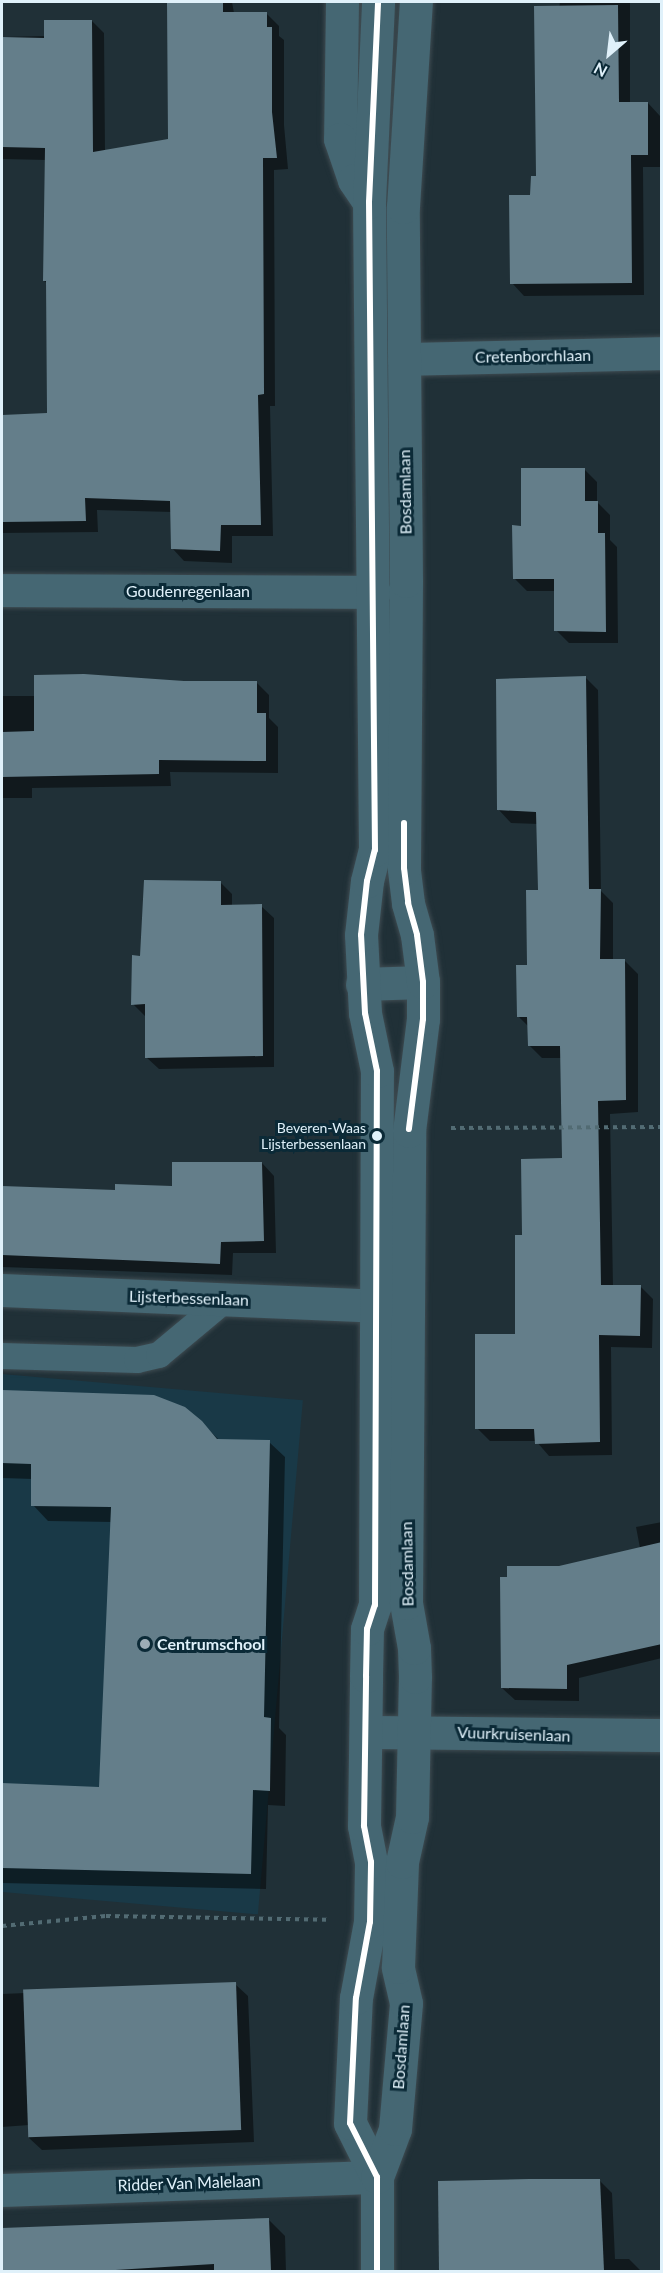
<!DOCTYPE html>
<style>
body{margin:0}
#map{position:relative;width:663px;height:2273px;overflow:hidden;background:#203037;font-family:Lato,sans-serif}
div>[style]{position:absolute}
.built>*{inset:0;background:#193947;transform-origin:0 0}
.shadow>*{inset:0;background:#0007}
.building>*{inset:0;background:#647e8a;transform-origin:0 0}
.path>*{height:4px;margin-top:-2px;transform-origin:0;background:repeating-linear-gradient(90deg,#526b73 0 4.5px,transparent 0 9px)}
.roads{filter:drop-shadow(0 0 2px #3e4b51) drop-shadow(0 0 2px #3e4b51)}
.lane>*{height:26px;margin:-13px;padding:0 13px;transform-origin:13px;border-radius:13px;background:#456773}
.street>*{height:33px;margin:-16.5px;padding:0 16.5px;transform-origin:16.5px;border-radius:16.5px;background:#456773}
.secondary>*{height:33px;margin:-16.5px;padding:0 16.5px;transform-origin:16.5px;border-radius:16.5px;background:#456773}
.bus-1>*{height:6px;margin:-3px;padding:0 3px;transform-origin:3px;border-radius:3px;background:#fff}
.dots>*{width:16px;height:16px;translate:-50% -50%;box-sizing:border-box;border:3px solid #0b2a37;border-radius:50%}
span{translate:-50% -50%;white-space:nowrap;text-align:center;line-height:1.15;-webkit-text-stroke:6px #0b2a37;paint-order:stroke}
.bus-label{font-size:14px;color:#e0f1fa}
.right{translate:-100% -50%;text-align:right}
.street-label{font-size:16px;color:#e0f1fa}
.poi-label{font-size:16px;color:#e0f1fa;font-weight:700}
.left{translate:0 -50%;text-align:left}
.frame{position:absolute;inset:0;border:3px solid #e0f1fa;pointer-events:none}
.north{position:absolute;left:579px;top:24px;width:60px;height:60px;-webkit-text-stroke:4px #0b2a37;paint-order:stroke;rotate:208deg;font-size:16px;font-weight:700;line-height:24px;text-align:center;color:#e0f1fa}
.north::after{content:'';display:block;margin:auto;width:21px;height:27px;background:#e0f1fa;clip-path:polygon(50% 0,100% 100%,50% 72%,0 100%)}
</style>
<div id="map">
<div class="built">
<div style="left:2px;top:1374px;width:302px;height:516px;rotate:5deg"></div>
</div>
<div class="shadow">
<div style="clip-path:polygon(169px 2px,232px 2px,234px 13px,266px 13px,279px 26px,279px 36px,284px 40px,284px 125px,288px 169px,274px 170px,275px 406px,270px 406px,273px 536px,232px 536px,232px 563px,184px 561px,172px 548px,172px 512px,97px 510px,98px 532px,2px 533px,2px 416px,48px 415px,47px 283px,44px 281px,46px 160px,2px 159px,2px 37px,46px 36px,92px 21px,104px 33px,105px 151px,169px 141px)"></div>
<div style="clip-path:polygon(560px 2px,630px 2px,630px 103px,648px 103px,660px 116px,660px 167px,643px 167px,644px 295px,524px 296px,512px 283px,537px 177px)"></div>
<div style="clip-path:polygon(584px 469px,597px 482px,597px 502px,610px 515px,610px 540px,617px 547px,618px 643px,569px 643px,556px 630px,556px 591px,527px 591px,515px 579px,523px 527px)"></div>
<div style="clip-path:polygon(585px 677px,598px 690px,601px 891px,613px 903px,613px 961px,625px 961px,638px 974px,638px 1112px,610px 1114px,613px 1286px,640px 1286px,653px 1299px,652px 1348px,611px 1347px,612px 1455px,549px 1456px,536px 1441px,490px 1441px,477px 1428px,517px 1335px,523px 1237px,563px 1160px,562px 1058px,542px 1058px,529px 1045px,529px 1027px,518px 1016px,540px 891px,538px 824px,511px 823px,498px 809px)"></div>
<div style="clip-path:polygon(256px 682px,269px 695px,269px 718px,278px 727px,278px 773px,170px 772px,171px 786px,32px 788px,32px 798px,2px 798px,2px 696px,35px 696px,184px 683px)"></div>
<div style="clip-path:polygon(220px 882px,232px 894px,232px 906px,261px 906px,274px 918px,274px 1067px,159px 1069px,146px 1057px,145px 1016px,133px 1004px,141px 957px)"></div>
<div style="clip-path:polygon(262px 1163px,274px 1176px,276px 1253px,233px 1253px,232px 1275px,2px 1267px,2px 1187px,116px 1191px,173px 1188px)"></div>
<div style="clip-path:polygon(2px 1392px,154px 1397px,201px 1422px,220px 1441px,269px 1442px,285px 1457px,279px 1728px,286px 1735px,285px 1806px,268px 1805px,266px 1889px,2px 1883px,2px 1785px,100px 1789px,112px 1522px,48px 1521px,33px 1505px,33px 1479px,2px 1478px)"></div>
<div style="clip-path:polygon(662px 1522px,662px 1658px,579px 1678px,579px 1701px,515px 1700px,502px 1688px,559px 1568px,640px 1548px,636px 1527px)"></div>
<div style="clip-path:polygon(235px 1984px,248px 1996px,254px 2142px,42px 2150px,29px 2138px,29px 2125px,2px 2127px,2px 1994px)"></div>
<div style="clip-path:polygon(599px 2180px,612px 2193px,615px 2259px,629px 2259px,642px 2272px,439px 2272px,440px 2183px)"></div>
<div style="clip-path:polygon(268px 2219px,285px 2236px,286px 2272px,2px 2272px,2px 2229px)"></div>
</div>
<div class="building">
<div style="clip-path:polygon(167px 2px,223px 2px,223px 12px,267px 12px,267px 27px,272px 27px,272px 112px,277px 158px,263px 158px,264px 394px,258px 395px,261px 525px,221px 525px,220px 551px,171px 549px,170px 501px,85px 498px,86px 521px,2px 522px,2px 415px,47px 413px,46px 281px,43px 281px,45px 148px,2px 147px,2px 37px,44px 38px,44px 20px,92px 20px,93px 152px,168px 139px)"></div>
<div style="clip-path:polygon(618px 5px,619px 102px,648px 102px,648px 155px,631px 155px,632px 283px,510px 284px,509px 195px,530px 195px,531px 176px,536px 176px,534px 6px)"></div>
<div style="clip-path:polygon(521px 468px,585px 468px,585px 501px,598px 501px,598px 533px,605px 533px,606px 632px,554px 631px,554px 579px,513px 579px,512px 525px,521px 526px)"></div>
<div style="clip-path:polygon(84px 674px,184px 681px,257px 681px,257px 713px,266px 713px,266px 761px,159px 760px,159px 774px,2px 777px,2px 732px,34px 731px,34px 675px)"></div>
<div style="clip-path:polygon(586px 676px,589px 889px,601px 889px,600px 959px,625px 959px,626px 1100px,598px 1101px,601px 1285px,641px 1285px,640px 1336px,599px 1335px,600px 1442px,535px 1444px,534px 1429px,475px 1429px,475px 1334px,515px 1334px,515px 1235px,522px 1235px,521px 1159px,562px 1158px,560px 1046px,528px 1046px,527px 1017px,517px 1017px,516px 965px,527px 965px,526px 890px,538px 890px,536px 812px,497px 810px,496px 679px)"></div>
<div style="clip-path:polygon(144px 880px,221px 881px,221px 905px,262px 904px,263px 1056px,145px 1058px,145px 1004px,131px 1005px,132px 955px,140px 956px)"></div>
<div style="clip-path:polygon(172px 1162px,262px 1162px,264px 1241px,221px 1242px,220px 1264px,2px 1255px,2px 1186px,115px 1190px,115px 1184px,172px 1186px)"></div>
<div style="clip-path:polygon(2px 1390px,154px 1395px,185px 1407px,202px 1421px,217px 1439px,270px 1440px,264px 1717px,271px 1718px,270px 1791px,253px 1790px,251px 1874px,2px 1868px,2px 1783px,99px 1787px,111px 1507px,31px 1506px,31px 1464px,2px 1463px)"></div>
<div style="clip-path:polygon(662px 1542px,662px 1644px,567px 1665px,567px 1689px,501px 1688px,500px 1577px,507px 1577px,507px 1566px,559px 1566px)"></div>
<div style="left:236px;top:1982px;width:148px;height:213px;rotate:88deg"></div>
<div style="clip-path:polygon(529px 2179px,600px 2179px,604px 2271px,439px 2271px,438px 2181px)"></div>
<div style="clip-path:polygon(269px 2218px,271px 2271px,214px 2271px,214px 2264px,99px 2271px,2px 2271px,2px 2228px)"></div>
</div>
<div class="path">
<div style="left:451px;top:1128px;width:211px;rotate:-0.3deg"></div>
<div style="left:2px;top:1926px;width:104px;rotate:-5.5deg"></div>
<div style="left:106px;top:1916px;width:222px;rotate:1deg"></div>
</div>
<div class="roads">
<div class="lane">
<div style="left:2px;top:1356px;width:135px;rotate:1.7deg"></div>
<div style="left:137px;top:1360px;width:23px;rotate:-13deg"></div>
<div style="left:159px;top:1355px;width:87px;rotate:-39.9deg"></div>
</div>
<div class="street">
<div style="left:342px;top:2px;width:137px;rotate:90.8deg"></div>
<div style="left:340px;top:139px;width:43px;rotate:71.1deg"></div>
<div style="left:354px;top:180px;width:27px;rotate:56deg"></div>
<div style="left:404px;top:359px;width:258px;rotate:-1.3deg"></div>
<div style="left:2px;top:590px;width:372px;rotate:0.3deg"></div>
<div style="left:2px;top:1290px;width:375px;rotate:2.4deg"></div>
<div style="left:366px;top:1732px;width:296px;rotate:0.6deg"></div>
<div style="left:2px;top:2190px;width:375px;rotate:-2deg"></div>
</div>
<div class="secondary">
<div style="left:362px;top:984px;width:61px;rotate:-1.9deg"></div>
<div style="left:377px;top:2177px;width:60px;rotate:-116.6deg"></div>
<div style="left:350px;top:2123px;width:125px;rotate:-87.3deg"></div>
<div style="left:356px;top:1998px;width:77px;rotate:-79.6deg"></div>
<div style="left:370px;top:1922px;width:60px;rotate:-89deg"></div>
<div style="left:371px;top:1862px;width:37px;rotate:-101deg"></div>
<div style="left:364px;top:1826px;width:150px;rotate:-89.2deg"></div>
<div style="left:366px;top:1676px;width:47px;rotate:-88.8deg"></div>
<div style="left:367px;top:1629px;width:25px;rotate:-72deg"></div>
<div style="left:375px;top:1605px;width:534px;rotate:-89.79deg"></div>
<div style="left:377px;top:1071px;width:59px;rotate:-101.7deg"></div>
<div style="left:365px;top:1013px;width:78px;rotate:-92.9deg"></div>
<div style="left:361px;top:935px;width:54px;rotate:-83.7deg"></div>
<div style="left:367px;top:881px;width:32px;rotate:-76deg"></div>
<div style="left:375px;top:850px;width:648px;rotate:-90.53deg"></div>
<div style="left:369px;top:202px;width:200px;rotate:-87.4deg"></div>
<div style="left:377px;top:2272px;width:95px;rotate:-90deg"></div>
<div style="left:377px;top:2177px;width:51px;rotate:-69.4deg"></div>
<div style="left:395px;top:2129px;width:126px;rotate:-85deg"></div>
<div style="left:406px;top:2003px;width:37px;rotate:-103deg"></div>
<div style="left:398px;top:1967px;width:105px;rotate:-87.8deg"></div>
<div style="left:402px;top:1862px;width:46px;rotate:-77.5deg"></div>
<div style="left:412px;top:1817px;width:140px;rotate:-88.8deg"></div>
<div style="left:415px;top:1677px;width:29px;rotate:-92deg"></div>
<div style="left:414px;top:1648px;width:46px;rotate:-100.1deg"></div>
<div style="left:406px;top:1603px;width:472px;rotate:-89.6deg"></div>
<div style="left:409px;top:1131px;width:113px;rotate:-82.9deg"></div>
<div style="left:423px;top:1019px;width:37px;rotate:-90deg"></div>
<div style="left:423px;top:982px;width:47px;rotate:-97.3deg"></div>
<div style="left:417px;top:935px;width:33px;rotate:-106deg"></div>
<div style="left:408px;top:903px;width:35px;rotate:-97deg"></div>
<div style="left:404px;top:868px;width:287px;rotate:-89.6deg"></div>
<div style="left:406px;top:581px;width:374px;rotate:-90.5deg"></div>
<div style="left:403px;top:207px;width:205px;rotate:-86.4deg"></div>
</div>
</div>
<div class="bus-1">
<div style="left:404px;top:823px;width:45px;rotate:90deg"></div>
<div style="left:404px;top:868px;width:35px;rotate:83deg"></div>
<div style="left:408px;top:903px;width:33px;rotate:74deg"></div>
<div style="left:417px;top:935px;width:47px;rotate:82.7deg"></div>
<div style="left:423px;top:982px;width:37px;rotate:90deg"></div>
<div style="left:423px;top:1019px;width:111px;rotate:97.3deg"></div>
<div style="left:377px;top:2272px;width:95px;rotate:-90deg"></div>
<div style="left:377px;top:2177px;width:60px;rotate:-116.6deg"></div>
<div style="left:350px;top:2123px;width:125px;rotate:-87.3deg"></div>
<div style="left:356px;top:1998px;width:77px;rotate:-79.6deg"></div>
<div style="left:370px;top:1922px;width:60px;rotate:-89deg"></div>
<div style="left:371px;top:1862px;width:37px;rotate:-101deg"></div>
<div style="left:364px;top:1826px;width:150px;rotate:-89.2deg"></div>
<div style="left:366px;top:1676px;width:47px;rotate:-88.8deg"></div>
<div style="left:367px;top:1629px;width:25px;rotate:-72deg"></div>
<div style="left:375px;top:1605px;width:534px;rotate:-89.79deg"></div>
<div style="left:377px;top:1071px;width:59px;rotate:-101.7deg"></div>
<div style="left:365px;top:1013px;width:78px;rotate:-92.9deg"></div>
<div style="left:361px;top:935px;width:54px;rotate:-83.7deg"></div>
<div style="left:367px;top:881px;width:32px;rotate:-76deg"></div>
<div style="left:375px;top:850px;width:648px;rotate:-90.53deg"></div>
<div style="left:369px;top:202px;width:200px;rotate:-87.4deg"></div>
</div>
<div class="dots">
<div style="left:377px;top:1136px;background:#e0f1fa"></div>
<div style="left:145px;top:1644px;background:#9dadb6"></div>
</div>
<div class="bus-label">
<span class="right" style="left:366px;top:1136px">Beveren-Waas<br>Lijsterbessenlaan</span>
</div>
<div class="street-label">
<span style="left:533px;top:356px;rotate:-1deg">Cretenborchlaan</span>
<span style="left:405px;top:492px;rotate:-91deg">Bosdamlaan</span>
<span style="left:188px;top:591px">Goudenregenlaan</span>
<span style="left:189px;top:1298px;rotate:2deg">Lijsterbessenlaan</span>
<span style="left:407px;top:1564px;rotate:-91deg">Bosdamlaan</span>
<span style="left:514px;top:1734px;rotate:2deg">Vuurkruisenlaan</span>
<span style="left:401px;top:2047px;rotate:-86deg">Bosdamlaan</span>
<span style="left:189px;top:2183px;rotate:-2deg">Ridder Van Malelaan</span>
</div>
<div class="poi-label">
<span class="left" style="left:157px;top:1644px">Centrumschool</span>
</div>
<div class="frame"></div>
<div class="north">N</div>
</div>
